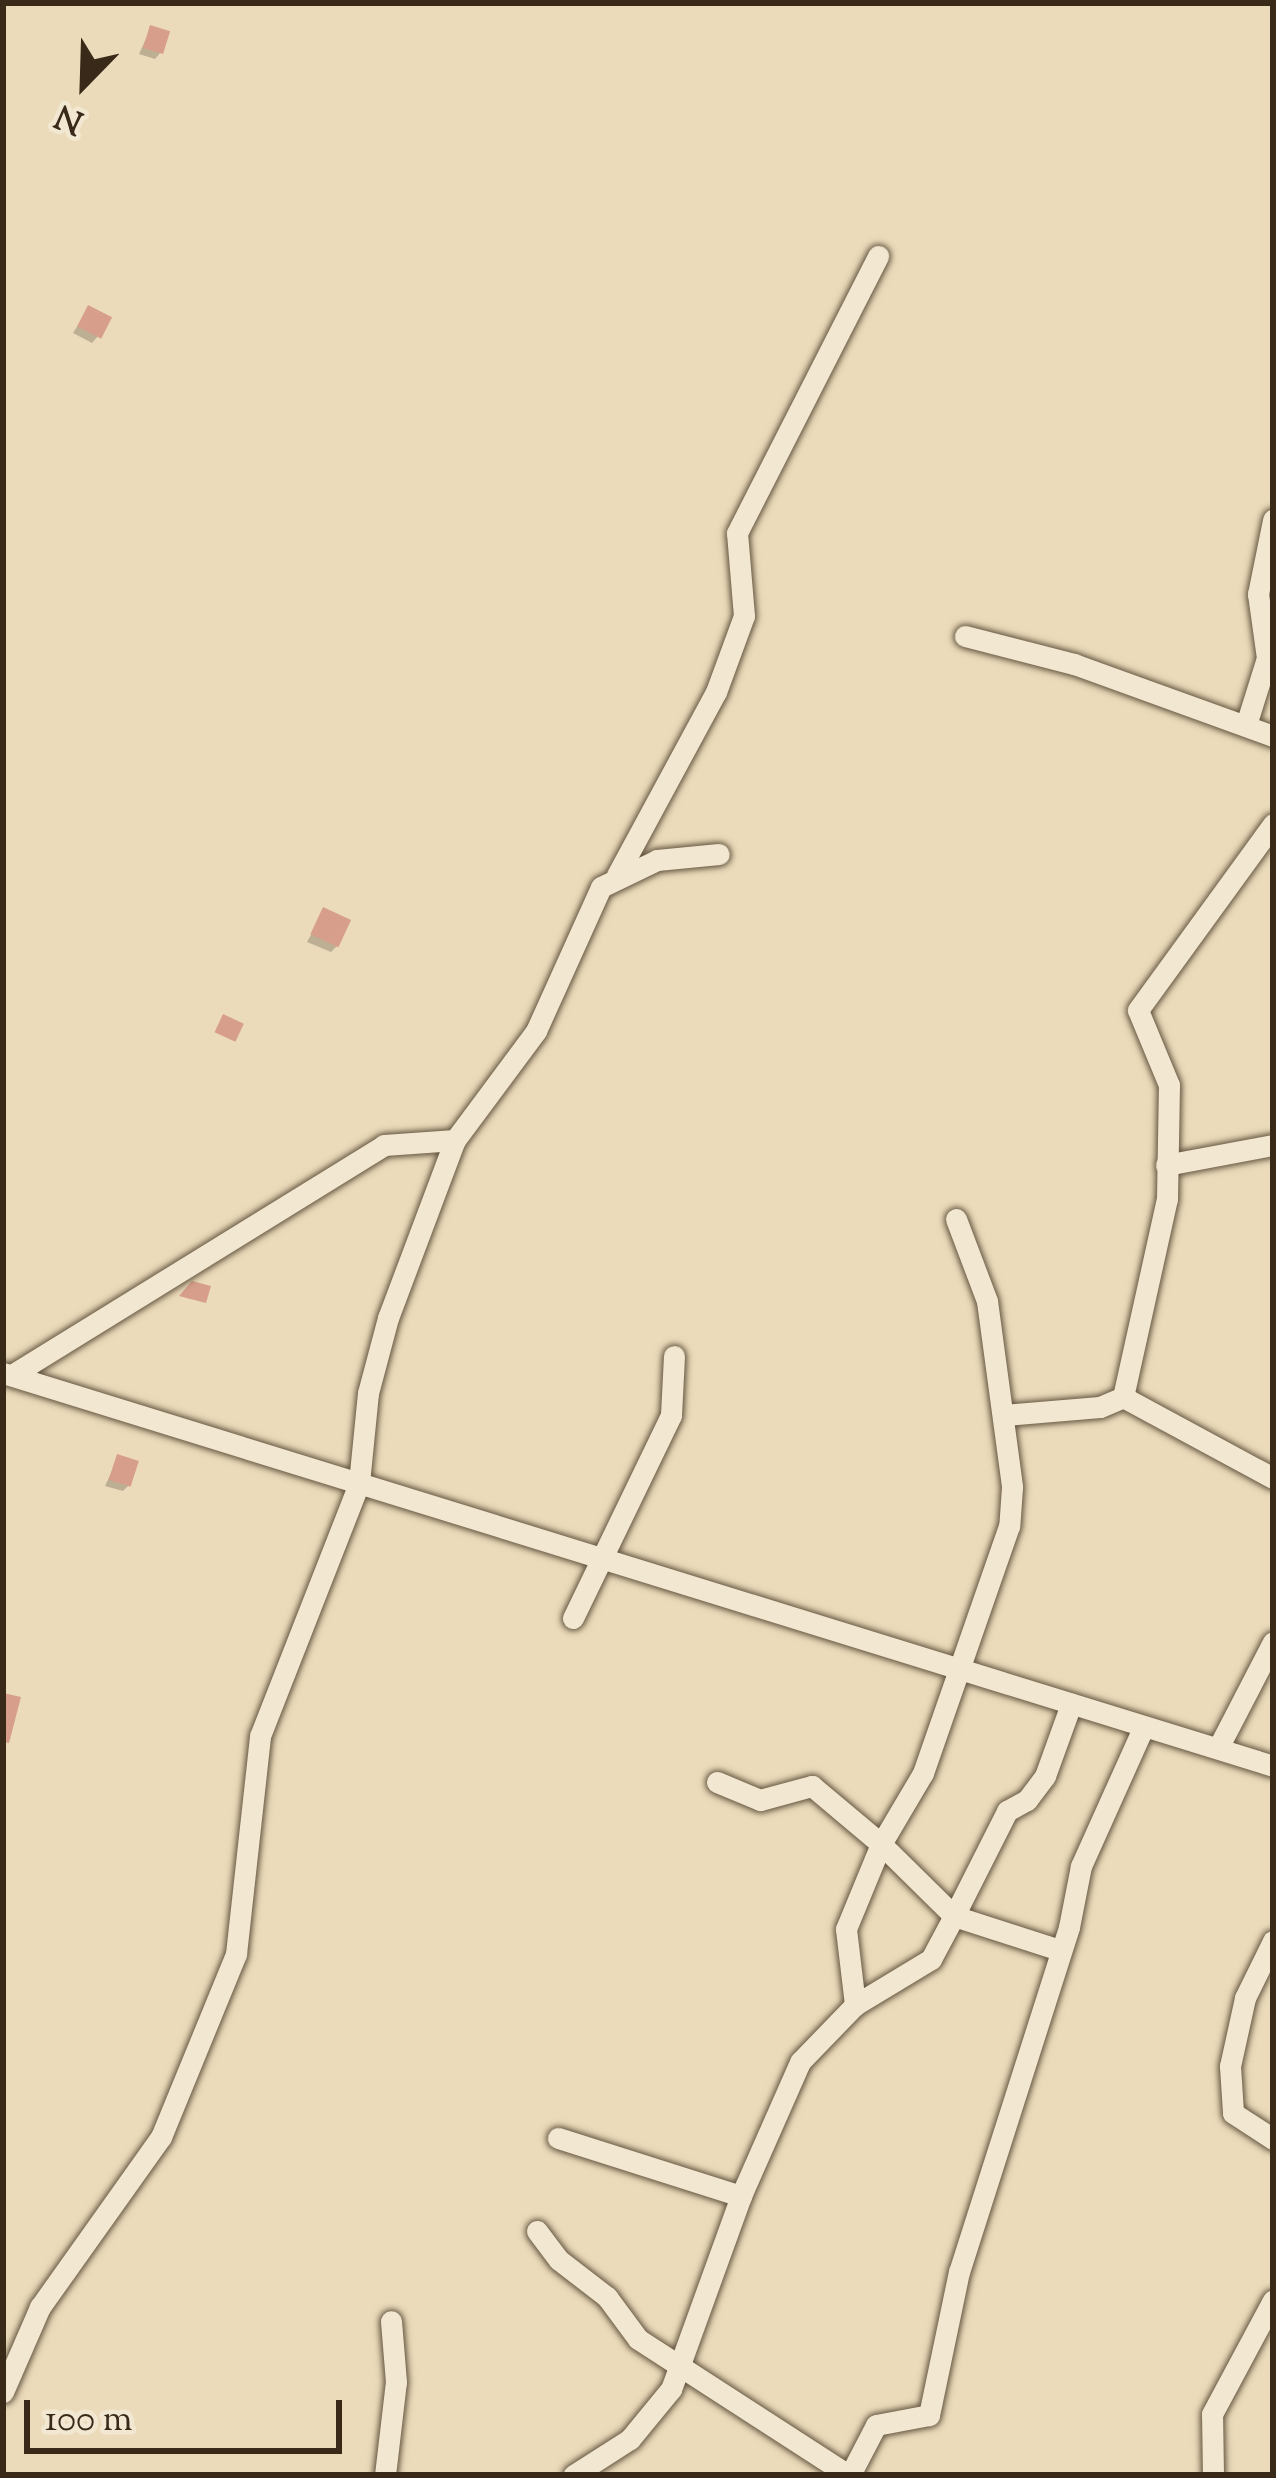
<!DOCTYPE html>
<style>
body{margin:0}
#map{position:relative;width:1276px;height:2478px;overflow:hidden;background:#ebdbba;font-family:"Sorts Mill Goudy",serif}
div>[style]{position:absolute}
.shadow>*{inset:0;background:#0003}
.building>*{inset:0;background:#d79e8b;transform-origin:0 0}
.roads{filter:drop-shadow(0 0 3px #655641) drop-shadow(0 0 3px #655641)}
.minor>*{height:21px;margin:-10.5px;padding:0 10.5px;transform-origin:10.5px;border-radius:10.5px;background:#f2e8d2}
span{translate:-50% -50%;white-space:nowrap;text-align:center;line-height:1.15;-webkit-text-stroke:12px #f2e8d2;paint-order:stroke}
.frame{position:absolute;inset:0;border:6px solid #382919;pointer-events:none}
.north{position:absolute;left:24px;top:24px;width:120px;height:120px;-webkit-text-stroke:9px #f2e8d2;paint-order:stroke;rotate:203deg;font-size:33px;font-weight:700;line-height:48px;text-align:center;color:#382919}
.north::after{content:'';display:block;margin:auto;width:42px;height:54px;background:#382919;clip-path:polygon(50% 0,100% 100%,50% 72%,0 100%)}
.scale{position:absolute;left:24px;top:2400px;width:318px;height:54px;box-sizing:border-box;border:6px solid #382919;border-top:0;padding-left:15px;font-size:36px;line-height:42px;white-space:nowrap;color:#382919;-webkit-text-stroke:9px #f2e8d2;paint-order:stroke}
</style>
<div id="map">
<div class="shadow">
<div style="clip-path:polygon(151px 28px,161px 52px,155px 59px,139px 54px)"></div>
<div style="clip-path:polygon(88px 309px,98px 336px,92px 343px,73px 333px)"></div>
<div style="clip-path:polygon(324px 911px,337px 946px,331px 952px,307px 942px)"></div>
<div style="clip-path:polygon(118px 1458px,129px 1485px,123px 1491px,105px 1486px)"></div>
</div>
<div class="building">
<div style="left:150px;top:25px;width:21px;height:24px;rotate:17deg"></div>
<div style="left:88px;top:305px;width:27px;height:24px;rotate:27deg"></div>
<div style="left:323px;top:907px;width:31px;height:30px;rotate:25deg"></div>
<div style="left:223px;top:1014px;width:23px;height:20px;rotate:25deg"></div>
<div style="clip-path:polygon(192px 1281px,211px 1286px,206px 1303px,179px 1296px)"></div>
<div style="left:117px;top:1454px;width:23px;height:27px;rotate:18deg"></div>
<div style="clip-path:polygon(3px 1693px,21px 1697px,9px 1743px,3px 1742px)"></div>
</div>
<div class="roads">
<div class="minor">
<div style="left:965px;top:636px;width:113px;rotate:14.4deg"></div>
<div style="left:1074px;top:664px;width:212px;rotate:19.9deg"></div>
<div style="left:1246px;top:725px;width:70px;rotate:-72.6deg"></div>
<div style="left:1267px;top:658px;width:65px;rotate:-98deg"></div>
<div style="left:1258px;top:594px;width:76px;rotate:-78.5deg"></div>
<div style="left:617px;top:875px;width:208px;rotate:-61.6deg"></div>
<div style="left:716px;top:692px;width:81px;rotate:-69.8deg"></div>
<div style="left:744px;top:616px;width:83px;rotate:-94.8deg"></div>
<div style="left:737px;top:533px;width:311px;rotate:-63deg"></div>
<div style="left:1166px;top:1165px;width:109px;rotate:-10.6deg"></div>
<div style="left:956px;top:1219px;width:88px;rotate:69.3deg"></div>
<div style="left:987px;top:1301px;width:188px;rotate:82.3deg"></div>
<div style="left:1012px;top:1487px;width:39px;rotate:94deg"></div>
<div style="left:1009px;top:1526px;width:262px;rotate:109.2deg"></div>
<div style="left:923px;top:1773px;width:82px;rotate:120.6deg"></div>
<div style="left:881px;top:1844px;width:103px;rotate:44.6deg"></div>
<div style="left:954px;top:1916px;width:118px;rotate:-63.2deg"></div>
<div style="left:1007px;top:1811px;width:23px;rotate:-29deg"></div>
<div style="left:1027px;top:1800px;width:30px;rotate:-53deg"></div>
<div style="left:1045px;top:1776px;width:77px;rotate:-70.1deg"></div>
<div style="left:3px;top:1373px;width:1329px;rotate:17.19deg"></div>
<div style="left:12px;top:1375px;width:437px;rotate:-31.7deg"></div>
<div style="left:384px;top:1145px;width:71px;rotate:-4deg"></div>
<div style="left:1123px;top:1397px;width:170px;rotate:28.4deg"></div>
<div style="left:1004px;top:1415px;width:96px;rotate:-4.8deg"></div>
<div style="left:1100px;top:1407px;width:25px;rotate:-23deg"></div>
<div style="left:1123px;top:1397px;width:203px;rotate:-77.5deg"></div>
<div style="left:1167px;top:1199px;width:114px;rotate:-89deg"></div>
<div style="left:1169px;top:1085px;width:81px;rotate:-112.5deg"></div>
<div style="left:1138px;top:1010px;width:230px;rotate:-54deg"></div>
<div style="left:573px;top:1618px;width:225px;rotate:-64.2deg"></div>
<div style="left:671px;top:1415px;width:59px;rotate:-87.1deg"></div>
<div style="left:1218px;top:1748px;width:119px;rotate:-62.6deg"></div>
<div style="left:717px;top:1782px;width:47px;rotate:22.7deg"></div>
<div style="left:760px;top:1800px;width:54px;rotate:-15.1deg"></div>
<div style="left:812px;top:1786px;width:90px;rotate:40deg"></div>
<div style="left:881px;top:1844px;width:92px;rotate:112.4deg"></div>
<div style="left:846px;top:1929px;width:77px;rotate:83.2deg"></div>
<div style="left:855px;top:2005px;width:79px;rotate:134deg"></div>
<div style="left:800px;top:2062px;width:146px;rotate:113.8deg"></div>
<div style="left:1273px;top:1941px;width:64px;rotate:116.2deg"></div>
<div style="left:1245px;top:1998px;width:70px;rotate:102.4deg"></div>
<div style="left:1230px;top:2066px;width:47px;rotate:86.3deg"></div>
<div style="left:1233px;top:2113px;width:48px;rotate:33deg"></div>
<div style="left:855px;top:2005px;width:89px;rotate:-31.2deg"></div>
<div style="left:931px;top:1959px;width:49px;rotate:-61.9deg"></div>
<div style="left:954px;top:1916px;width:111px;rotate:17.8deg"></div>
<div style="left:558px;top:2138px;width:192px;rotate:17.6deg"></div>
<div style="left:741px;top:2196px;width:205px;rotate:109.9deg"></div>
<div style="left:671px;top:2389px;width:65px;rotate:129.4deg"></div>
<div style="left:630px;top:2439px;width:67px;rotate:147.3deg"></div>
<div style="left:537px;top:2231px;width:36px;rotate:53deg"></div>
<div style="left:559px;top:2260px;width:61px;rotate:37.6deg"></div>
<div style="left:607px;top:2297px;width:52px;rotate:53.6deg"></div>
<div style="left:638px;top:2339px;width:250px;rotate:32.9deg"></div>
<div style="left:3px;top:2392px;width:93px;rotate:-66.5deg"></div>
<div style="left:40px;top:2307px;width:209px;rotate:-54.6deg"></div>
<div style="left:161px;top:2137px;width:198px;rotate:-67.7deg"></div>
<div style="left:236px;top:1954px;width:219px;rotate:-83.7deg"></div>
<div style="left:260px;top:1736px;width:272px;rotate:-68.6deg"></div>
<div style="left:359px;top:1483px;width:90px;rotate:-84.3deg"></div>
<div style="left:368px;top:1393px;width:78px;rotate:-75.1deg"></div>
<div style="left:388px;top:1318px;width:190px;rotate:-69.4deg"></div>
<div style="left:455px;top:1140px;width:136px;rotate:-53.4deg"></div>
<div style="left:536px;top:1031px;width:158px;rotate:-65.7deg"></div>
<div style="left:601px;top:887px;width:62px;rotate:-25.7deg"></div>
<div style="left:657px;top:860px;width:62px;rotate:-5.5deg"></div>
<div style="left:385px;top:2475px;width:94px;rotate:-83.3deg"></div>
<div style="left:396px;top:2382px;width:61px;rotate:-94.7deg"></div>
<div style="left:850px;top:2475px;width:56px;rotate:-62.5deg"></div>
<div style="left:876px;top:2425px;width:54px;rotate:-10.7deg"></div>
<div style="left:929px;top:2415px;width:146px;rotate:-78.2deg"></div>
<div style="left:959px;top:2272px;width:362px;rotate:-72.3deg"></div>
<div style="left:1069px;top:1927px;width:62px;rotate:-78.9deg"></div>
<div style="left:1081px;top:1866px;width:151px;rotate:-65.8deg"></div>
<div style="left:1213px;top:2475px;width:61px;rotate:-90.9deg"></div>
<div style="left:1212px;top:2414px;width:129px;rotate:-61.8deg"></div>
</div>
</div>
<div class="frame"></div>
<div class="north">N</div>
<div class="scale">100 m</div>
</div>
